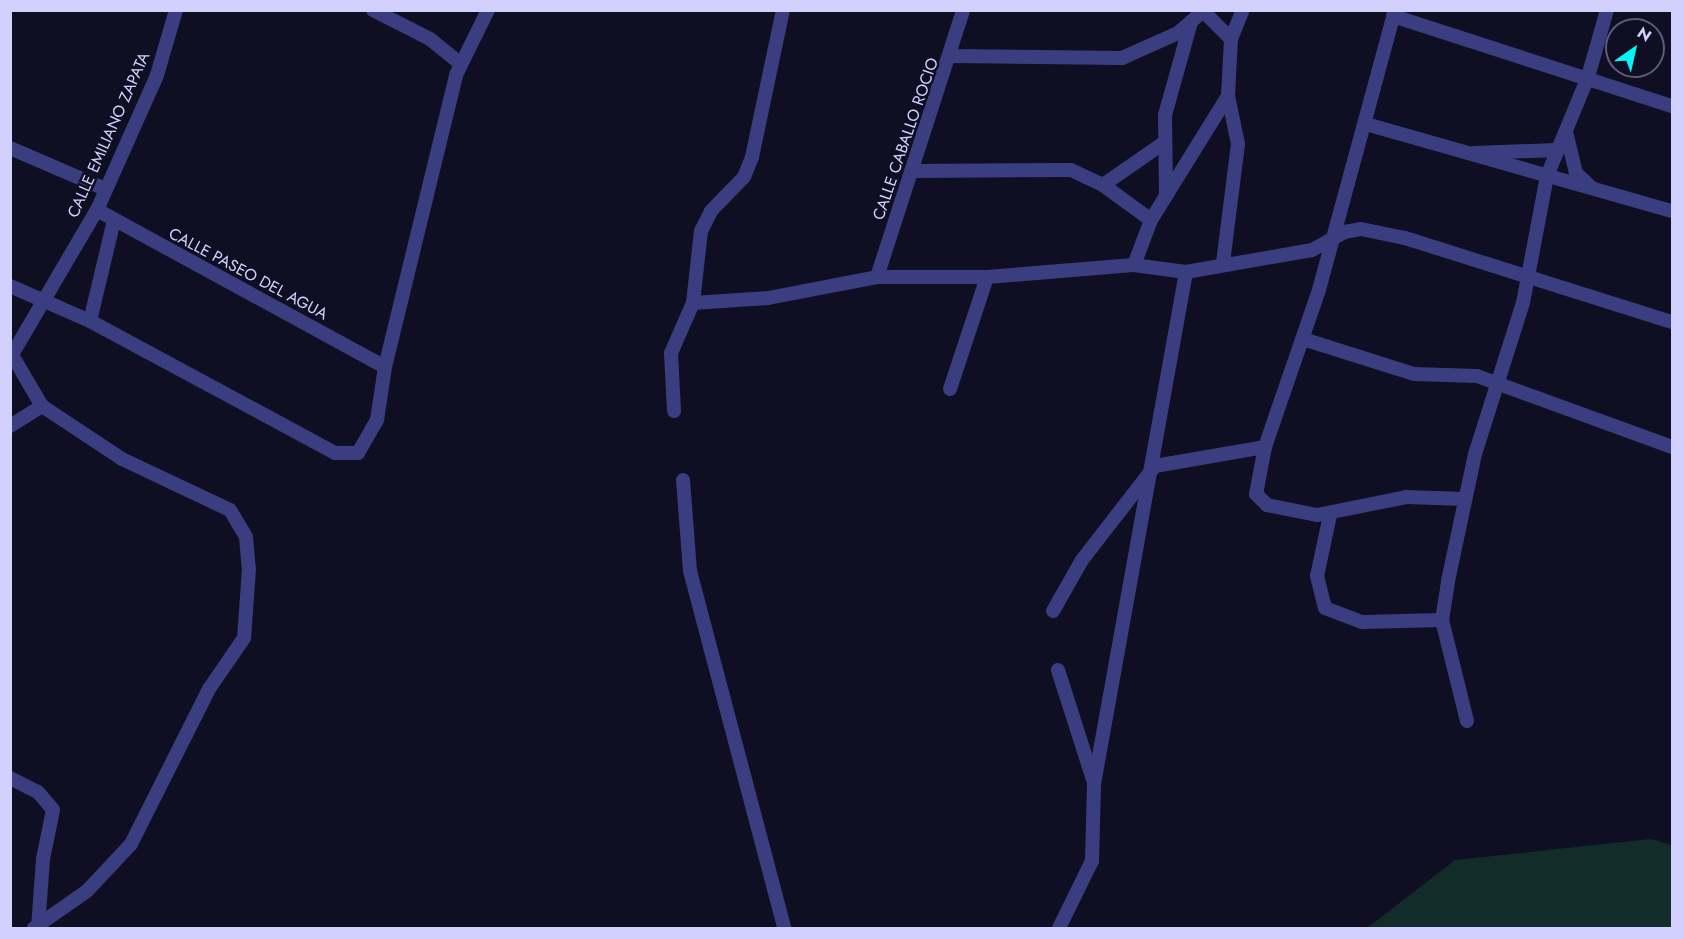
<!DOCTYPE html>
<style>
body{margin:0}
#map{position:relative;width:1683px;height:939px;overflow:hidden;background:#100e22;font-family:Jost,sans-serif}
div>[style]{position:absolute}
.green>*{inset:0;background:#112c29}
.minor>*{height:14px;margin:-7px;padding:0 7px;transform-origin:7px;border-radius:7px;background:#3a3e81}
span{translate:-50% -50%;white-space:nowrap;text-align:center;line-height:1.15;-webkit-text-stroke:5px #100e22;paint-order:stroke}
.street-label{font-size:16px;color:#d1d0fe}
.frame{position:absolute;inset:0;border:12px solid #d1d0fe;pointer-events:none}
.north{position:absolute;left:1605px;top:18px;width:60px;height:60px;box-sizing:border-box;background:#100e22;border:2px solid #5d5c7a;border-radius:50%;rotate:34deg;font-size:16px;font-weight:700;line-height:24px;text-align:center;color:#d1d0fe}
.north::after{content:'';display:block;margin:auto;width:21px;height:27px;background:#04f5f6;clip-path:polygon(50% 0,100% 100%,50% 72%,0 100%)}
</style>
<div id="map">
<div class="green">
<div style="clip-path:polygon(1651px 839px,1672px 845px,1672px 928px,1367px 928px,1455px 860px)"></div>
</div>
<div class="minor">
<div style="left:373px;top:10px;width:64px;rotate:27deg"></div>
<div style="left:430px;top:39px;width:38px;rotate:39deg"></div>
<div style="left:1395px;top:10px;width:290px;rotate:105.2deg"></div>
<div style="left:1319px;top:290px;width:166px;rotate:109deg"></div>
<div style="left:1265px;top:447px;width:48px;rotate:100.8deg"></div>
<div style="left:1256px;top:494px;width:16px;rotate:45deg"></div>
<div style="left:1267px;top:505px;width:51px;rotate:11.3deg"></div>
<div style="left:1317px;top:515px;width:91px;rotate:-11.4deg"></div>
<div style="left:1406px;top:497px;width:59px;rotate:1.9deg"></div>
<div style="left:1203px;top:11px;width:40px;rotate:45deg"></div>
<div style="left:1231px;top:39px;width:57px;rotate:93deg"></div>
<div style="left:1228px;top:96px;width:49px;rotate:78.2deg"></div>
<div style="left:1238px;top:144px;width:120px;rotate:97.2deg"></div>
<div style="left:1393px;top:16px;width:293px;rotate:17.9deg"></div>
<div style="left:1231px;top:39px;width:31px;rotate:-68deg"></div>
<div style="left:951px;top:56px;width:171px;rotate:0.7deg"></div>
<div style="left:1122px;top:58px;width:61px;rotate:-24.1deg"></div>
<div style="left:1178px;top:33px;width:35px;rotate:-41deg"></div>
<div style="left:1366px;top:124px;width:318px;rotate:15.9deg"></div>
<div style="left:1566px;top:132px;width:42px;rotate:76.3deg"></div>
<div style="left:1576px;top:173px;width:22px;rotate:43deg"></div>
<div style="left:10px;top:148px;width:103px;rotate:23.3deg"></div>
<div style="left:1474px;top:153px;width:82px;rotate:-2.1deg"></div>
<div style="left:912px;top:171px;width:159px;rotate:-0.4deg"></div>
<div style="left:1071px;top:170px;width:35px;rotate:25deg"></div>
<div style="left:1103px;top:185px;width:59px;rotate:36.1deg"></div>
<div style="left:1103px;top:185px;width:72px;rotate:-34.8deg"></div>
<div style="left:1166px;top:196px;width:81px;rotate:-90.7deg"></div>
<div style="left:1165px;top:115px;width:97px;rotate:-74.4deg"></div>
<div style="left:97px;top:210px;width:328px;rotate:28.6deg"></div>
<div style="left:1134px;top:265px;width:48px;rotate:-69.3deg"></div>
<div style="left:1151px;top:220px;width:146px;rotate:-58.2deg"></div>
<div style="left:877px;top:277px;width:281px;rotate:-72.1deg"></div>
<div style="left:10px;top:286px;width:87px;rotate:23.6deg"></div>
<div style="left:90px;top:321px;width:278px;rotate:28.3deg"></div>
<div style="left:335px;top:453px;width:23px"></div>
<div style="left:358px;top:453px;width:38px;rotate:-60deg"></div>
<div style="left:377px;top:420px;width:54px;rotate:-81.4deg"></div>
<div style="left:385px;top:367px;width:301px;rotate:-76.3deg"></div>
<div style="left:456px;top:75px;width:72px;rotate:-63.8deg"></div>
<div style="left:693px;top:303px;width:75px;rotate:-3.8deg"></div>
<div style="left:768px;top:298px;width:111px;rotate:-10.9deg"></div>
<div style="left:877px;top:277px;width:110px"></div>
<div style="left:987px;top:277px;width:147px;rotate:-4.7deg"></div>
<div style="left:1134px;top:265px;width:52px;rotate:7.7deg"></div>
<div style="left:1186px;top:272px;width:128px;rotate:-9.9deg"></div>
<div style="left:1312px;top:250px;width:37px;rotate:-29deg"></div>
<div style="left:1344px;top:232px;width:17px;rotate:-10deg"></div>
<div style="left:1361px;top:229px;width:45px;rotate:11.6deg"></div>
<div style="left:1405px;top:238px;width:280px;rotate:17.5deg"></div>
<div style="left:90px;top:321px;width:104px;rotate:-76.6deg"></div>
<div style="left:1303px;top:339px;width:116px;rotate:17.5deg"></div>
<div style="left:1414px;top:374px;width:63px;rotate:1.8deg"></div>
<div style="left:1477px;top:376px;width:208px;rotate:20deg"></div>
<div style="left:12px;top:355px;width:59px;rotate:59.5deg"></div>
<div style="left:42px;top:406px;width:96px;rotate:33.5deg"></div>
<div style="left:122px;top:459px;width:119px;rotate:25.3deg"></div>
<div style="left:230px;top:510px;width:31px;rotate:59deg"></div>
<div style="left:246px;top:537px;width:32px;rotate:85deg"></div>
<div style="left:249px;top:569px;width:69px;rotate:94.1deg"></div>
<div style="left:244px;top:638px;width:62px;rotate:124.5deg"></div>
<div style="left:209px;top:689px;width:174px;rotate:116.7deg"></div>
<div style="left:131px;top:844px;width:64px;rotate:133.1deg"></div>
<div style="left:87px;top:891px;width:65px;rotate:145.1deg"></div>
<div style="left:10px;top:358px;width:172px;rotate:-59.6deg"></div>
<div style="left:97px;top:210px;width:148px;rotate:-66deg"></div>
<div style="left:157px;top:75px;width:68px;rotate:-73.7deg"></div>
<div style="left:950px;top:389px;width:118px;rotate:-71.7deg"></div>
<div style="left:674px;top:411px;width:58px;rotate:-93deg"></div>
<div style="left:671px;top:353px;width:55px;rotate:-66.3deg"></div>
<div style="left:693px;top:303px;width:72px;rotate:-83.7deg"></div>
<div style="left:701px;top:231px;width:22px;rotate:-63deg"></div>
<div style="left:711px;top:211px;width:47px;rotate:-45.9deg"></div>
<div style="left:744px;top:177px;width:22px;rotate:-68deg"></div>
<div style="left:752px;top:157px;width:150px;rotate:-78.1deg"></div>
<div style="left:10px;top:426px;width:38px;rotate:-32deg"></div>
<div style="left:683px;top:480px;width:91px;rotate:85.6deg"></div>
<div style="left:690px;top:571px;width:369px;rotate:75.2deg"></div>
<div style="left:1330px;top:515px;width:62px;rotate:102deg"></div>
<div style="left:1317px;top:576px;width:33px;rotate:76deg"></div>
<div style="left:1325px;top:608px;width:40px;rotate:21deg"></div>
<div style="left:1362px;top:622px;width:80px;rotate:-1.4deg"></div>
<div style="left:1053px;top:611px;width:59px;rotate:-60.4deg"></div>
<div style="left:1082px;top:560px;width:119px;rotate:-52.2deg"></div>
<div style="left:1155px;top:466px;width:112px;rotate:-9.8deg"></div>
<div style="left:1058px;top:670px;width:115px;rotate:72.3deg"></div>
<div style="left:1467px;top:721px;width:104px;rotate:-103.9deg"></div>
<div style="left:1442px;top:620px;width:39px;rotate:-81deg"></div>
<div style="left:1448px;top:581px;width:130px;rotate:-78deg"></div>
<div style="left:1475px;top:454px;width:158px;rotate:-72.4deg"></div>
<div style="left:1523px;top:303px;width:129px;rotate:-79.3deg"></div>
<div style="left:1547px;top:176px;width:107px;rotate:-67.5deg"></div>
<div style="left:1588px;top:77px;width:70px;rotate:-74.2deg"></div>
<div style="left:10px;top:778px;width:31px;rotate:27deg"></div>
<div style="left:38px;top:792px;width:23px;rotate:50deg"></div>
<div style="left:53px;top:810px;width:50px;rotate:101.5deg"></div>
<div style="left:43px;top:859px;width:69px;rotate:94.1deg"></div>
<div style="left:1059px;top:928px;width:75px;rotate:-63.8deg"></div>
<div style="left:1092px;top:861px;width:77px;rotate:-88.5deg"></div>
<div style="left:1094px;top:784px;width:520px;rotate:-79.81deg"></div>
</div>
<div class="street-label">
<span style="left:109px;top:135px;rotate:-66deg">CALLE EMILIANO ZAPATA</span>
<span style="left:906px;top:139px;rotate:-71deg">CALLE CABALLO ROCIO</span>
<span style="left:248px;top:274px;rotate:28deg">CALLE PASEO DEL AGUA</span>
</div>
<div class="frame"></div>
<div class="north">N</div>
</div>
